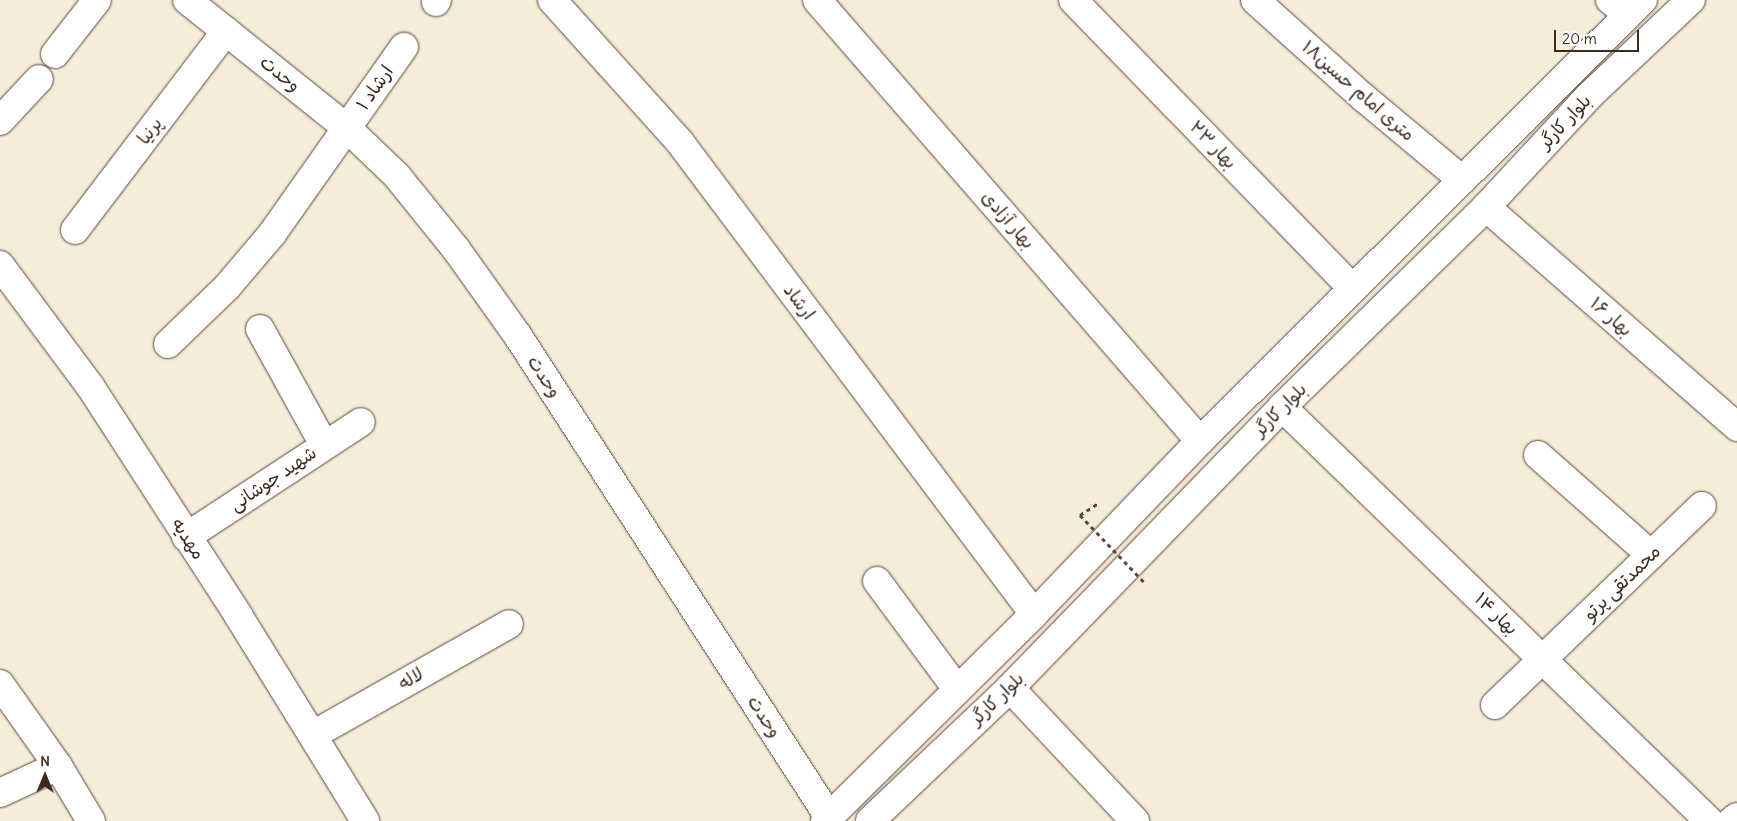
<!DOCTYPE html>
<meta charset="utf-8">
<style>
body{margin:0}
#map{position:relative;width:1737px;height:821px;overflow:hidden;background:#f7ebd9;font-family:Delius,"Playpen Sans Arabic",sans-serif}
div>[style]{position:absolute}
.path>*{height:3px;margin-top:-1.5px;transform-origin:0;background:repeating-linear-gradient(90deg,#57473a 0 4px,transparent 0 8px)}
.roads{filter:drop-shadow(0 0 1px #57473a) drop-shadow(0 0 1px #57473a)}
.minor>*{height:28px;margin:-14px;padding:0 14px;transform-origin:14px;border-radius:14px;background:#fff}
.major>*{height:28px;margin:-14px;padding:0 14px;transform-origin:14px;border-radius:14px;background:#fff}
.path-bridge>*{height:3px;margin-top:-1.5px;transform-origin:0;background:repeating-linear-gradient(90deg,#57473a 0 4px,transparent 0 8px)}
span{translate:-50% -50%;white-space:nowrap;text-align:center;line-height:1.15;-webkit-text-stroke:4.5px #fff;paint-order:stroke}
.street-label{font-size:18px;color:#3b2a1e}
.north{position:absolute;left:20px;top:751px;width:50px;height:50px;-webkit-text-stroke:4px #fff;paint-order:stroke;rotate:0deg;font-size:14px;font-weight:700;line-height:20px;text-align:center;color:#3b2a1e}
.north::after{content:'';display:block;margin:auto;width:18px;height:22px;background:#3b2a1e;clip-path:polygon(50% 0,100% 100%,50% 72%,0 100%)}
.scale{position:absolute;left:1554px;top:30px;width:85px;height:22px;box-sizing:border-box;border:2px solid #3b2a1e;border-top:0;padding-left:6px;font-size:15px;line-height:18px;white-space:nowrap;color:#3b2a1e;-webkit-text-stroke:4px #fff;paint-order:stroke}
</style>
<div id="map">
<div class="path">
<div style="left:1080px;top:515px;width:24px;rotate:-33deg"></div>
</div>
<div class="roads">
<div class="minor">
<div style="left:187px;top:0;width:205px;rotate:38.7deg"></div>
<div style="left:347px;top:128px;width:69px;rotate:43.8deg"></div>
<div style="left:397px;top:176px;width:94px;rotate:51.1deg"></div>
<div style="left:456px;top:249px;width:107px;rotate:54.5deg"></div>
<div style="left:518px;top:336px;width:573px;rotate:57.11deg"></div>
<div style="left:552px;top:0;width:190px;rotate:48deg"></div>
<div style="left:679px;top:141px;width:591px;rotate:53.11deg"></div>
<div style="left:817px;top:0;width:584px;rotate:49.03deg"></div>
<div style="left:1073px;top:0;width:402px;rotate:45.9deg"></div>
<div style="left:1255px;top:0;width:147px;rotate:42deg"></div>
<div style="left:1364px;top:98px;width:128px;rotate:39.9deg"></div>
<div style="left:1610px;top:0;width:22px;rotate:39deg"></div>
<div style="left:436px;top:2px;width:2px;rotate:-63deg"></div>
<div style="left:55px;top:54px;width:68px;rotate:-52.1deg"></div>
<div style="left:0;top:121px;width:57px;rotate:-47.1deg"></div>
<div style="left:1486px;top:207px;width:334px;rotate:41.2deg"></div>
<div style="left:75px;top:230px;width:250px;rotate:-52.8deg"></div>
<div style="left:0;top:265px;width:151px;rotate:53.4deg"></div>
<div style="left:90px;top:386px;width:273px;rotate:57.1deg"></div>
<div style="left:238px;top:615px;width:242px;rotate:58.3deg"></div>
<div style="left:260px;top:329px;width:132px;rotate:61.1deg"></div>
<div style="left:168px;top:344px;width:82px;rotate:-44deg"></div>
<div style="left:227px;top:287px;width:70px;rotate:-49.7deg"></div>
<div style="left:272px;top:234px;width:229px;rotate:-54.8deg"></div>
<div style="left:1282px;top:407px;width:595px;rotate:44.11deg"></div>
<div style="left:1538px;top:455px;width:151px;rotate:41.5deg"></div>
<div style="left:186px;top:537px;width:209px;rotate:-33.3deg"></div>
<div style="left:877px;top:581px;width:134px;rotate:53.5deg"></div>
<div style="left:0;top:684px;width:100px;rotate:54.7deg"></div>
<div style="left:58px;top:766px;width:64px;rotate:59deg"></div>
<div style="left:1010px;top:688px;width:183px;rotate:46.8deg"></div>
<div style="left:1495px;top:705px;width:287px;rotate:-43.9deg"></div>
<div style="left:313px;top:735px;width:225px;rotate:-29.5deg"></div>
<div style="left:0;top:793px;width:64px;rotate:-25deg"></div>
<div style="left:1732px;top:821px;width:6px;rotate:-39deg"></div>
</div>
<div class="major">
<div style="left:825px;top:821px;width:294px;rotate:-44.7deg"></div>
<div style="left:1034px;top:614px;width:240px;rotate:-46.2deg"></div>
<div style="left:1200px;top:441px;width:625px;rotate:-44.87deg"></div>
<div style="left:870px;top:821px;width:193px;rotate:-43.5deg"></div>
<div style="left:1010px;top:688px;width:391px;rotate:-45.9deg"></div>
<div style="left:1282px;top:407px;width:286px;rotate:-44.4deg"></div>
<div style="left:1486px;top:207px;width:151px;rotate:-47.1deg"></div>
<div style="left:1589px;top:96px;width:140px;rotate:-43.3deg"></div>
</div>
</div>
<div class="path-bridge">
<div style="left:1080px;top:515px;width:94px;rotate:46.3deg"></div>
</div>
<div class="street-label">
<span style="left:280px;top:74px;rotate:39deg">وحدت</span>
<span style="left:375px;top:88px;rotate:-55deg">ارشاد ۱</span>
<span style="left:1358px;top:91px;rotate:41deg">۱۸متری امام حسین</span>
<span style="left:1565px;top:122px;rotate:-47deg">بلوار کارگر</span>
<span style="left:150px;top:131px;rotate:-53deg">پرنیا</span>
<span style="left:1213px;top:145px;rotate:46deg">بهار ۲۳</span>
<span style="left:1008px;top:220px;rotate:49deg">بهار آزادی</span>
<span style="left:799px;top:302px;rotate:53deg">ارشاد</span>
<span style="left:1611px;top:317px;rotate:41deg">بهار ۱۶</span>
<span style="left:544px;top:377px;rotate:57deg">وحدت</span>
<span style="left:1280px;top:410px;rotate:-45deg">بلوار کارگر</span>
<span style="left:273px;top:479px;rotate:-34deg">شهید جوشانی</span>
<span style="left:188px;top:539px;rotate:57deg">مهدیه</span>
<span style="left:1622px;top:583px;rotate:-44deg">محمدتقی پرتو</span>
<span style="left:1496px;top:614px;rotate:44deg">بهار ۱۴</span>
<span style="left:411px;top:679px;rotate:-30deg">لاله</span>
<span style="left:997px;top:699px;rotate:-44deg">بلوار کارگر</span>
<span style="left:764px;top:717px;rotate:57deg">وحدت</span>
</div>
<div class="north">N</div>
<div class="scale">20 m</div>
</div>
